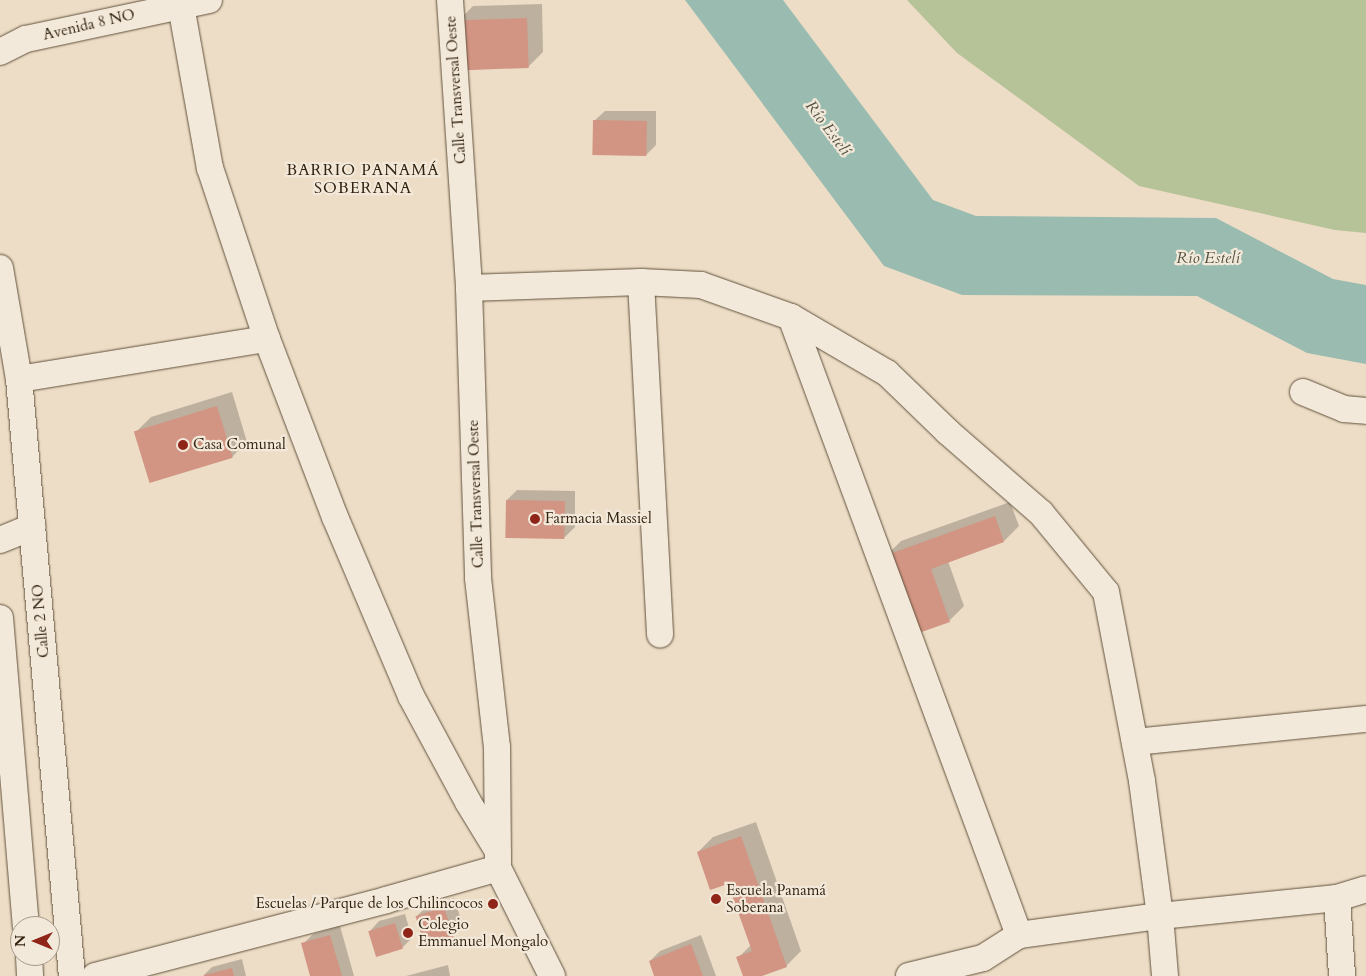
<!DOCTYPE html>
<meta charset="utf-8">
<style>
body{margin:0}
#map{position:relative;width:1366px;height:976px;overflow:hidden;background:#edddc6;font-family:Cardo,serif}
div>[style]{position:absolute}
.green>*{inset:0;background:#b6c297}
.water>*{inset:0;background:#9abcb0}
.shadow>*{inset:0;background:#0003}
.building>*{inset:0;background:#d29483;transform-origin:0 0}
.roads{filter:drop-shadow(0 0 1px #61513c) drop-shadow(0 0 1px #61513c)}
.street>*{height:26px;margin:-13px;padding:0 13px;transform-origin:13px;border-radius:13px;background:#f3e9da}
.dots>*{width:14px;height:14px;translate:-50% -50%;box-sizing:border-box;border:2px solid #f3e9da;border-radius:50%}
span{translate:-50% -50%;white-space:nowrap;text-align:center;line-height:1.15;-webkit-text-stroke:4.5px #f3e9da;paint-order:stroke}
.street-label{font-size:15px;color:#32220e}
.poi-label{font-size:15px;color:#32220e}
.left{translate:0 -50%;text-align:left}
.right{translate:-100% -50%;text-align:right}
.water-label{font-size:16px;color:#51503f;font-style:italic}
.neighbourhood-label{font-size:16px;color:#32220e;letter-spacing:1px}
.north{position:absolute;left:10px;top:916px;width:50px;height:50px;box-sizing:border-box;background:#f3e9da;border:1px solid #a69988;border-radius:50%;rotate:270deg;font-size:14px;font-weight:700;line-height:20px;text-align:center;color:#32220e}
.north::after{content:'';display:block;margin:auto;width:18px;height:22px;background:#8f2418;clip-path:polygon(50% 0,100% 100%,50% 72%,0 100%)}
</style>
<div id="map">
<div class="green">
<div style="clip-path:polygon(907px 0,1366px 0,1366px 233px,1335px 230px,1139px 186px,957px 53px)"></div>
</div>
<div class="water">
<div style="clip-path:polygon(685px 0,783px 0,933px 200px,976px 216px,1216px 218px,1333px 279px,1366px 285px,1366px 364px,1307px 353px,1197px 296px,962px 295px,884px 266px)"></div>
</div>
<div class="shadow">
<div style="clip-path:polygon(542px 4px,543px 52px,528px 67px,458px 21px,473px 6px)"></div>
<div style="clip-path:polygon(605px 111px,656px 111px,656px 145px,646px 155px,595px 120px)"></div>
<div style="clip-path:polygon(232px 392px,247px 442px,232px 457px,136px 432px,151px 417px)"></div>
<div style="clip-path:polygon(517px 490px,575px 491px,575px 527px,565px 537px,507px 500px)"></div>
<div style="clip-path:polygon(1010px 502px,1019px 526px,1004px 541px,948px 561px,964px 606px,949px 621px,886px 556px,901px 541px)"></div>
<div style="clip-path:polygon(756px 822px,801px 951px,786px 966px,759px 976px,744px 976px,738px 958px,751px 945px,729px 882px,698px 852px,713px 837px)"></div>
<div style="clip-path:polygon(454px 898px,463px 926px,453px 936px,416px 917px,426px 907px)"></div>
<div style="clip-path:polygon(405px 914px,412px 938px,402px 948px,370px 931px,379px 921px)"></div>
<div style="clip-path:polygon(340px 926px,354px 976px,312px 976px,303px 944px,313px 934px)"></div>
<div style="clip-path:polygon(701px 935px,716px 976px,656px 976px,650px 961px,660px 951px)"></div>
<div style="clip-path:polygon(242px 959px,246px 976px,203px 976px,212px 967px)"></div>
<div style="clip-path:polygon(448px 965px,450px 976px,406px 976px)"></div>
</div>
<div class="building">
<div style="left:527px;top:18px;width:50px;height:70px;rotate:88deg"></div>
<div style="left:593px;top:120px;width:54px;height:35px;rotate:1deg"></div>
<div style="left:217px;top:406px;width:54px;height:87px;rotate:73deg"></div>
<div style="left:506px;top:500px;width:59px;height:38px;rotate:1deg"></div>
<div style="clip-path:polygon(995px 516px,1004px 542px,931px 569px,950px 622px,913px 635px,884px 556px)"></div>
<div style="clip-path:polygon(741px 836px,787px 967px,762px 976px,743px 976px,736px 957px,752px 951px,728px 884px,710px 890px,697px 852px)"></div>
<div style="left:444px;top:907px;width:32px;height:30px;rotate:72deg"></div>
<div style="left:395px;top:923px;width:27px;height:28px;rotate:73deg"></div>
<div style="clip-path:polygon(330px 935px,342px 976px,310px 976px,301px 943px)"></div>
<div style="clip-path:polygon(691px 944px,703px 976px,654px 976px,649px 961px)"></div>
<div style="clip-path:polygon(232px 968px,234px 976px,204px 976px,204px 975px)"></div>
</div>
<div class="roads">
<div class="street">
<div style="left:180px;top:0;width:171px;rotate:79.9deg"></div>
<div style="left:210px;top:168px;width:180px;rotate:71.6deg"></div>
<div style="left:267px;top:339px;width:191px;rotate:69.1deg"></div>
<div style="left:335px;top:517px;width:194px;rotate:67deg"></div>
<div style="left:411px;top:696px;width:120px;rotate:61.7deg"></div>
<div style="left:468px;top:802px;width:57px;rotate:58.5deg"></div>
<div style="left:450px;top:0;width:289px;rotate:86.2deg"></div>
<div style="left:469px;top:288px;width:290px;rotate:88.2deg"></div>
<div style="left:478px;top:578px;width:170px;rotate:83.6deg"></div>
<div style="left:497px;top:747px;width:121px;rotate:89.5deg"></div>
<div style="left:498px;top:868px;width:121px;rotate:63.4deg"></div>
<div style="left:0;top:52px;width:29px;rotate:-27deg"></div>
<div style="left:26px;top:39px;width:187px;rotate:-12deg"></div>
<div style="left:0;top:268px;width:113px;rotate:80.3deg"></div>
<div style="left:19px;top:379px;width:599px;rotate:84.93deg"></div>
<div style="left:641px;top:282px;width:353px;rotate:86.9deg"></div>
<div style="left:469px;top:288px;width:172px;rotate:-2deg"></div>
<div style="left:641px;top:282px;width:60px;rotate:2.9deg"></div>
<div style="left:701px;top:285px;width:96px;rotate:19.6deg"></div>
<div style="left:791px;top:317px;width:111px;rotate:30.3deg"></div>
<div style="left:887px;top:373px;width:85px;rotate:44deg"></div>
<div style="left:948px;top:432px;width:123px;rotate:41.1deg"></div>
<div style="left:1041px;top:513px;width:102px;rotate:50.6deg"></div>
<div style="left:1106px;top:592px;width:192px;rotate:79.2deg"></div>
<div style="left:1142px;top:781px;width:136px;rotate:82.4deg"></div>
<div style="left:1160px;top:916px;width:60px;rotate:85.2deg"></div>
<div style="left:791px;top:317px;width:659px;rotate:69.75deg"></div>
<div style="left:19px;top:379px;width:251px;rotate:-9.2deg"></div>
<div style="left:1303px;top:392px;width:44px;rotate:22.5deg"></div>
<div style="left:1344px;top:409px;width:22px;rotate:5deg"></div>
<div style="left:0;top:540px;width:35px;rotate:-22deg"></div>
<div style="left:0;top:618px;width:309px;rotate:85.2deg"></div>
<div style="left:1135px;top:742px;width:232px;rotate:-5.7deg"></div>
<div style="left:1337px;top:898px;width:78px;rotate:86.3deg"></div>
<div style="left:29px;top:956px;width:20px;rotate:87deg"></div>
<div style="left:95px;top:976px;width:301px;rotate:-14.6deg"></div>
<div style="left:386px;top:900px;width:116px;rotate:-15.9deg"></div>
<div style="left:909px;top:976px;width:76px;rotate:-13.7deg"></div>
<div style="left:983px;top:958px;width:43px;rotate:-32.6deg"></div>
<div style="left:1019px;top:935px;width:142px;rotate:-7.7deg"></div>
<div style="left:1160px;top:916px;width:178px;rotate:-5.8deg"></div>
<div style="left:1337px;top:898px;width:30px;rotate:-17deg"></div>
</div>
</div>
<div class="dots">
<div style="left:183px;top:445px;background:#8f2418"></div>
<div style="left:535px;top:519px;background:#8f2418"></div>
<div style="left:716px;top:899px;background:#8f2418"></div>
<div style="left:493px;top:904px;background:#8f2418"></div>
<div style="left:408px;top:933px;background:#8f2418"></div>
</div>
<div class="street-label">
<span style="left:89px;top:25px;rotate:-13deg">Avenida 8 NO</span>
<span style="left:456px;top:90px;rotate:-94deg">Calle Transversal Oeste</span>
<span style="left:476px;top:494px;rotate:-92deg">Calle Transversal Oeste</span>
<span style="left:41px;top:621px;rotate:-95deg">Calle 2 NO</span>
</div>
<div class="poi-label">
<span class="left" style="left:193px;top:445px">Casa Comunal</span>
<span class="left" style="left:545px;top:519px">Farmacia Massiel</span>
<span class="left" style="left:726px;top:899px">Escuela Panamá<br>Soberana</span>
<span class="right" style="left:483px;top:904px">Escuelas / Parque de los Chilincocos</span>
<span class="left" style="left:418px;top:933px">Colegio<br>Emmanuel Mongalo</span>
</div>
<div class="water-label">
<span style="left:828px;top:128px;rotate:53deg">Río Estelí</span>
<span style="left:1208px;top:258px">Río Estelí</span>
</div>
<div class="neighbourhood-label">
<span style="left:363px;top:179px">BARRIO PANAMÁ<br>SOBERANA</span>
</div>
<div class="north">N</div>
</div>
